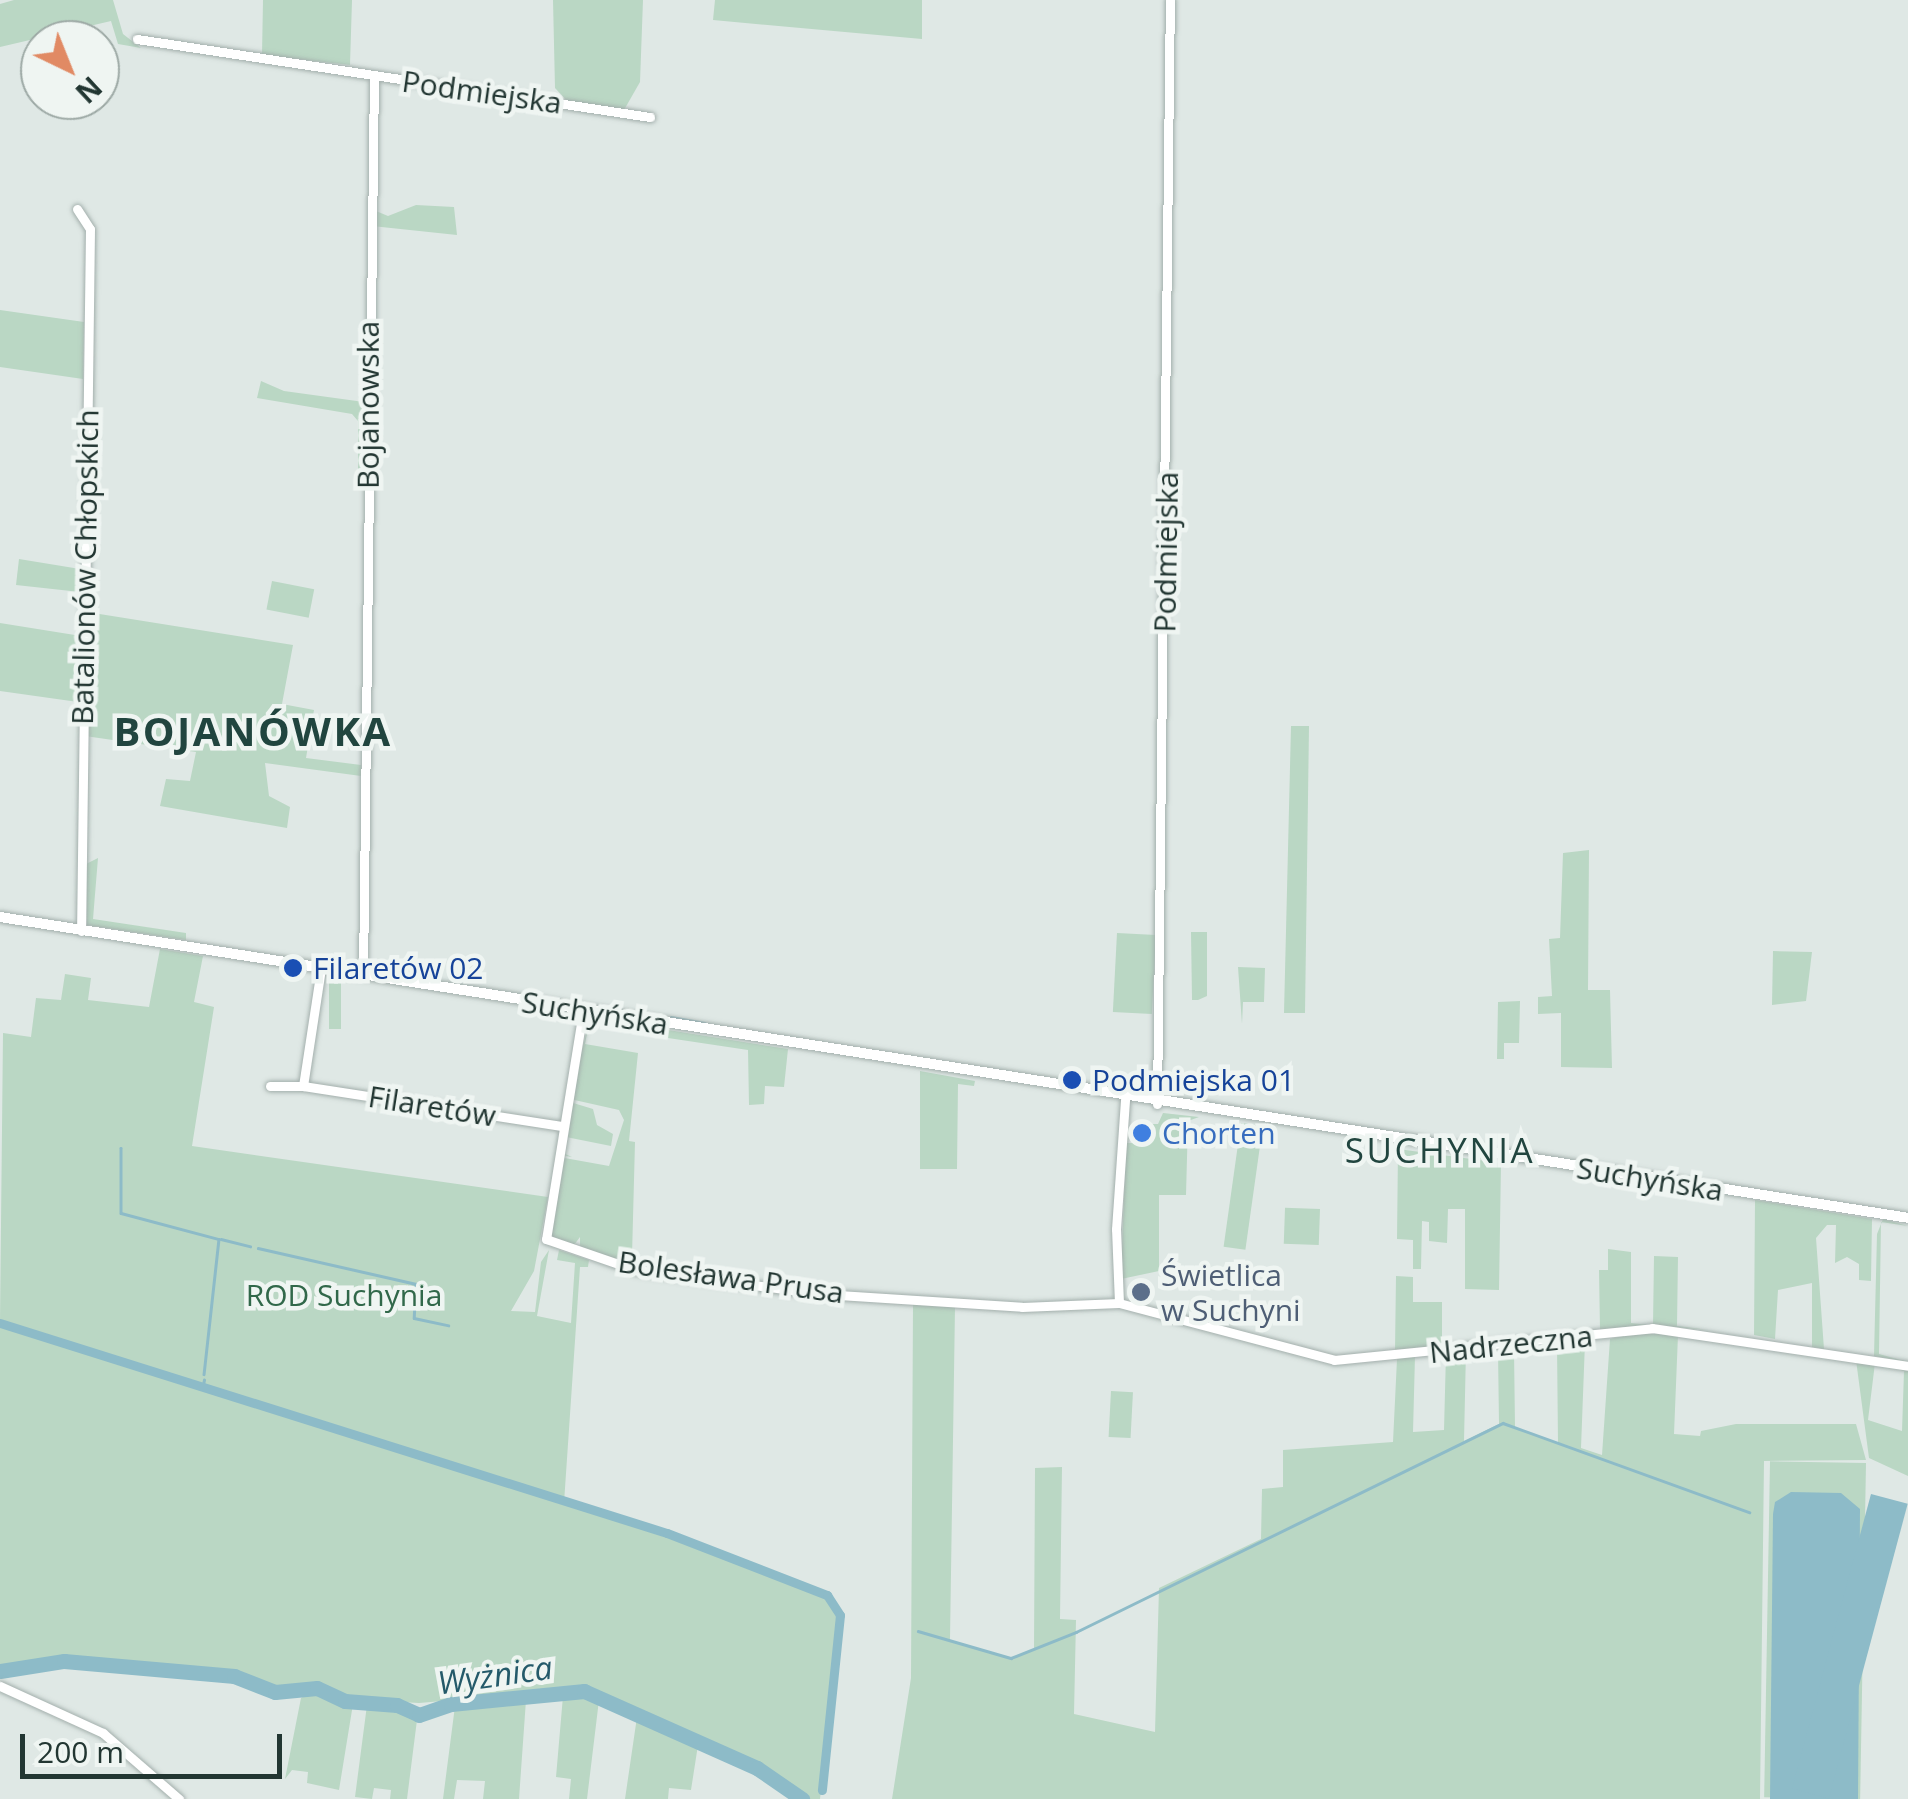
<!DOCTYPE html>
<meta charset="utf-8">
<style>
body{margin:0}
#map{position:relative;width:1908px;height:1799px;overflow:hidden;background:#dfe8e5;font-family:"Open Sans",sans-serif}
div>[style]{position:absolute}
.green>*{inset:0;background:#bad7c4;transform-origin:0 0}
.water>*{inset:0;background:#8dbbc8;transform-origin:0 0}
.stream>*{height:2.5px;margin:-1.25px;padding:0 1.25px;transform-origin:1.25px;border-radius:1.25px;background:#8dbbc8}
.canal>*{height:9px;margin:-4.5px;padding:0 4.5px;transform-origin:4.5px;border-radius:4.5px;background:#8dbbc8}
.river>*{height:15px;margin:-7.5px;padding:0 7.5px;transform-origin:7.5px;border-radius:7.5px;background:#8dbbc8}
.roads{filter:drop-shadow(0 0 2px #a3afac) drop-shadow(0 0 2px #a3afac)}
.minor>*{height:9px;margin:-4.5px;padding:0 4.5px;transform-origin:4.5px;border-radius:4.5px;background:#fff}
.tertiary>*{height:10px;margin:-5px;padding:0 5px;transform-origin:5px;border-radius:5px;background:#fff}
.dots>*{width:28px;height:28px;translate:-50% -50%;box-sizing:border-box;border:5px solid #eff5f2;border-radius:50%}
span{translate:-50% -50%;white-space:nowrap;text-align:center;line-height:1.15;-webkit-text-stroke:9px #eff5f2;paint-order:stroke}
.street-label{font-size:30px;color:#223632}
.transit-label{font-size:30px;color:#164399}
.left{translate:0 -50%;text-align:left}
.shop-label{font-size:30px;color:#366cbe}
.service-label{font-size:30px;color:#4e5e75}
.park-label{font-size:30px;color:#31684a}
.water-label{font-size:32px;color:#245a6a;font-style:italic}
.quarter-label{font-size:35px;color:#21453f;letter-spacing:2.5px}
.district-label{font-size:40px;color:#21453f;font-weight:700;letter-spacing:2.5px}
.north{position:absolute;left:20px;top:20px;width:100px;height:100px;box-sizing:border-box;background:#eff5f2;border:2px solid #9da9a5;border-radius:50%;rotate:137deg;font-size:28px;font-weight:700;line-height:40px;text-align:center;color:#223632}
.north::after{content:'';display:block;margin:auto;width:35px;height:45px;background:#e18a64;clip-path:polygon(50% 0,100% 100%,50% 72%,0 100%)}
.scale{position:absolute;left:20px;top:1734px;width:262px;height:45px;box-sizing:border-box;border:5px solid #223632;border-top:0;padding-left:12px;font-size:30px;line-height:35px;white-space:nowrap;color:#223632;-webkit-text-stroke:8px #eff5f2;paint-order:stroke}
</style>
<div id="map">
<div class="green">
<div style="clip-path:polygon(14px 0,113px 0,123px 34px,141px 48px,118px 44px,111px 21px,0 47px,0 4px)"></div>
<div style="clip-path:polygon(263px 0,352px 0,350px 65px,262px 55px)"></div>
<div style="clip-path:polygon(553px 0,643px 0,640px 82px,624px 110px,568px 102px,555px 88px)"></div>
<div style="clip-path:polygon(715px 0,922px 0,922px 39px,713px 20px)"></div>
<div style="clip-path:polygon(416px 205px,454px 207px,457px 235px,372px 226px,376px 211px,388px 216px)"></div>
<div style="clip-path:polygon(0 310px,84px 322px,83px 379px,0 367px)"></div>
<div style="clip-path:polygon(261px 381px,284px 391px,364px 402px,364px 471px,358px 470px,358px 421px,352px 414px,257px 398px)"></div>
<div style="clip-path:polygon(19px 559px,80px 569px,80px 592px,16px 585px)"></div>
<div style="left:272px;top:581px;width:43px;height:29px;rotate:11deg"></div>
<div style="clip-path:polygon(87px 612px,293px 645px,282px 704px,314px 710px,306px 758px,361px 765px,361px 776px,265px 763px,269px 796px,290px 807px,287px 828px,160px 806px,166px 779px,190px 781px,196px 752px,85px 736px)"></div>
<div style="clip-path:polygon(0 623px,81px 636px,78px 702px,0 691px)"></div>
<div style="clip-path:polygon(1291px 726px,1309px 726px,1305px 1013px,1284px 1013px)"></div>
<div style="clip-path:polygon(1589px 850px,1588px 990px,1610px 990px,1612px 1068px,1561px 1067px,1561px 1013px,1538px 1014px,1538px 997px,1552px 996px,1549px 939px,1560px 938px,1563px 853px)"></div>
<div style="clip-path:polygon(98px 858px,93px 919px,186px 933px,186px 940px,87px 925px,86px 864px)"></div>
<div style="clip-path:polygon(1191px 932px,1207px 932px,1207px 996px,1198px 1000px,1192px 1000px)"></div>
<div style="left:1117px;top:933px;width:39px;height:79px;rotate:3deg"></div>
<div style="clip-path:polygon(160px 949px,203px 956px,194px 1002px,214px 1007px,192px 1146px,548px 1197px,534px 1271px,511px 1311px,535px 1312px,541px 1262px,549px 1250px,537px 1316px,571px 1323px,575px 1263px,557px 1260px,559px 1250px,589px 1260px,588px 1267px,580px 1267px,564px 1503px,667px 1533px,827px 1595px,840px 1615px,820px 1799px,807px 1799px,756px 1764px,583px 1689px,419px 1703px,346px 1699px,318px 1686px,275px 1690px,235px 1674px,62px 1659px,0 1666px,0 1326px,501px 1481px,0 1321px,3px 1033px,31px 1037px,36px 998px,61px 1000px,65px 974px,91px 978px,88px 1000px,149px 1007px)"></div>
<div style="clip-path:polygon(1773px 951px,1812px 952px,1806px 1001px,1772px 1005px)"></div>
<div style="clip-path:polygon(1238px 967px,1265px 968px,1264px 1002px,1243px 1002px,1242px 1024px)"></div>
<div style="left:329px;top:977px;width:12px;height:52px"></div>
<div style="clip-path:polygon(1520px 1001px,1519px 1043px,1504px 1043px,1504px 1059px,1497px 1059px,1498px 1002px)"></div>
<div style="clip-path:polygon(590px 1018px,585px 1044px,638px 1053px,629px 1141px,635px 1142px,632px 1256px,623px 1262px,580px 1250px,580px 1237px,574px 1245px,550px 1238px,559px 1157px,609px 1166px,624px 1120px,619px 1110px,570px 1099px)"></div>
<div style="clip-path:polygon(668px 1030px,788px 1049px,784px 1087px,765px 1086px,764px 1104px,749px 1105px,748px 1050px,668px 1038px)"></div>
<div style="clip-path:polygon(920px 1071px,975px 1081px,974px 1086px,958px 1084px,957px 1169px,920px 1169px)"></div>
<div style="clip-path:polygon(570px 1102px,593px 1109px,597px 1125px,613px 1134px,611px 1146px,566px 1137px,563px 1153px,572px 1157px,560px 1155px)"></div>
<div style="clip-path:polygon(1163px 1113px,1199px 1117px,1188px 1121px,1186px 1195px,1159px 1195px,1159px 1271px,1121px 1279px,1126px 1143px,1148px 1143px,1151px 1124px,1158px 1124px)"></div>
<div style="left:1241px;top:1123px;width:22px;height:125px;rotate:8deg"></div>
<div style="clip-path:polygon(1398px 1149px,1501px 1163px,1499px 1290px,1465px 1289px,1465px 1209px,1448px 1209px,1447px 1243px,1429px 1241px,1429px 1222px,1422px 1221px,1421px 1269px,1413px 1269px,1413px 1240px,1397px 1239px)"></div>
<div style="clip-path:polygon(1755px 1200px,1872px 1219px,1871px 1281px,1859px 1280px,1859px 1264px,1847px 1257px,1835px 1263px,1836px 1225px,1827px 1225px,1816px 1238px,1824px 1349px,1812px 1347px,1812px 1283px,1778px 1290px,1775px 1339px,1754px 1335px)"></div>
<div style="left:1320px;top:1209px;width:36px;height:35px;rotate:92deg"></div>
<div style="clip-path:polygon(1883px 1219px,1908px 1226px,1881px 1222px,1879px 1354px,1908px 1362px,1874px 1356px,1877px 1234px)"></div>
<div style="clip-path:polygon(1608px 1249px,1631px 1252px,1631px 1323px,1648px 1325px,1600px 1330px,1599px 1270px,1608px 1270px)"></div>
<div style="clip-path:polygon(1654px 1256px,1678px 1257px,1677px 1326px,1709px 1330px,1653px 1325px)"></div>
<div style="clip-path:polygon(1396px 1276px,1413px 1277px,1413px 1302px,1442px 1302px,1442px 1343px,1492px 1340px,1395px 1350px)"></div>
<div style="clip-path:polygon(913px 1304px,955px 1307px,950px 1640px,1011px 1658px,1034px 1649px,1035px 1468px,1062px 1467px,1060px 1619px,1076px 1620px,1074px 1714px,1155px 1732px,1159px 1588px,1261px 1539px,1262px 1489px,1283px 1487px,1283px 1450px,1393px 1442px,1397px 1359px,1415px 1356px,1413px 1432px,1444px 1430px,1446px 1353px,1466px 1350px,1464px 1441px,1499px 1424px,1498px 1351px,1514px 1350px,1515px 1427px,1558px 1444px,1557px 1345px,1585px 1342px,1581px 1448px,1602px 1455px,1610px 1339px,1635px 1333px,1678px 1335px,1674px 1434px,1700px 1436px,1701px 1431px,1736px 1424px,1856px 1424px,1866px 1460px,1764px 1461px,1760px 1799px,892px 1799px,911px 1678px)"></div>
<div style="clip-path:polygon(1856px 1360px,1875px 1363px,1868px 1420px,1902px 1431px,1904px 1371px,1888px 1366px,1908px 1369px,1908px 1476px,1869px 1458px)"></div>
<div style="left:1111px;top:1391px;width:22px;height:46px;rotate:3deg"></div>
<div style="left:1866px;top:1463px;width:336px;height:96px;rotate:91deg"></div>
<div style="clip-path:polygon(312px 1692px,353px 1704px,339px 1790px,307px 1783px,308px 1772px,292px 1770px,285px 1779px,301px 1698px)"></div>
<div style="clip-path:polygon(582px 1694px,599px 1700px,587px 1799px,569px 1799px,571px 1779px,556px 1777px,563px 1696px)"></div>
<div style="clip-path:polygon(526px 1700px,519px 1799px,483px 1799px,485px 1781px,457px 1780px,454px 1799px,443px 1799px,455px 1706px)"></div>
<div style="clip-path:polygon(367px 1705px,426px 1717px,417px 1720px,407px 1799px,390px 1799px,391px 1790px,374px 1788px,372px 1799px,355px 1797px)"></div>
<div style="clip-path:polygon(637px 1717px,698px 1745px,691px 1790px,669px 1788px,668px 1799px,625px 1799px)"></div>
</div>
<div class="water">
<div style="clip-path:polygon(1791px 1492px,1841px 1493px,1860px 1509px,1858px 1799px,1770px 1799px,1773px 1514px,1775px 1502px)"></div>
<div style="left:1871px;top:1494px;width:38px;height:305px;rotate:15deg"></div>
</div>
<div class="stream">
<div style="left:671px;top:1017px;width:34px;rotate:10deg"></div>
<div style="left:121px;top:1148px;width:65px;rotate:90deg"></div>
<div style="left:121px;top:1213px;width:101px;rotate:14.9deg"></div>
<div style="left:219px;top:1239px;width:136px;rotate:96.3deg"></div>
<div style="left:221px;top:1239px;width:30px;rotate:14deg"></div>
<div style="left:258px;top:1248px;width:162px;rotate:12.8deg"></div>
<div style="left:416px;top:1284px;width:34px;rotate:93deg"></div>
<div style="left:414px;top:1318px;width:35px;rotate:12deg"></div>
<div style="left:203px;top:1385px;width:5px;rotate:-79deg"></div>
<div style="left:918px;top:1631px;width:97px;rotate:16.2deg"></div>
<div style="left:1011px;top:1658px;width:70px;rotate:-21.8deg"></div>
<div style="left:1076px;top:1632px;width:475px;rotate:-26.1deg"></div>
<div style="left:1503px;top:1423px;width:262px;rotate:19.9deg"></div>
</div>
<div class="canal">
<div style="left:0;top:1323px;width:699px;rotate:17.48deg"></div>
<div style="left:667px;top:1533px;width:172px;rotate:21.2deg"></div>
<div style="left:827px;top:1595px;width:24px;rotate:57deg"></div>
<div style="left:840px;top:1615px;width:176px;rotate:95.9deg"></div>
</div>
<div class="river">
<div style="left:0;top:1671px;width:65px;rotate:-8.9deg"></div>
<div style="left:64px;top:1661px;width:171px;rotate:5deg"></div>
<div style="left:234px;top:1676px;width:44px;rotate:21.3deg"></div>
<div style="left:275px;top:1692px;width:42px;rotate:-5.4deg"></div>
<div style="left:317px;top:1688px;width:31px;rotate:25deg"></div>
<div style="left:345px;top:1701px;width:52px;rotate:4.4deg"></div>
<div style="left:397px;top:1705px;width:24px;rotate:24deg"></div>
<div style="left:419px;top:1715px;width:34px;rotate:-19deg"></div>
<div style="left:451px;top:1704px;width:134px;rotate:-5.6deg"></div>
<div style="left:584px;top:1691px;width:189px;rotate:24deg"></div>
<div style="left:757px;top:1768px;width:55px;rotate:34.6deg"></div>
</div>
<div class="roads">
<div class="minor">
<div style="left:137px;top:39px;width:519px;rotate:8.65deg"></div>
<div style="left:77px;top:209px;width:24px;rotate:57deg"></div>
<div style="left:90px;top:229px;width:702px;rotate:90.73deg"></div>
<div style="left:363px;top:974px;width:898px;rotate:-89.3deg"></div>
<div style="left:583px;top:1011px;width:231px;rotate:99.2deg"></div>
<div style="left:546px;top:1239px;width:95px;rotate:19deg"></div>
<div style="left:636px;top:1270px;width:189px;rotate:7.3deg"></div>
<div style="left:823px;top:1294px;width:199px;rotate:3.7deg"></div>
<div style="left:1022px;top:1307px;width:97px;rotate:-2.4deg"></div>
<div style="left:1119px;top:1303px;width:222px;rotate:14.8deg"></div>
<div style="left:1334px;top:1360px;width:320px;rotate:-5.7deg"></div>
<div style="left:1652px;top:1328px;width:259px;rotate:8.4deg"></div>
<div style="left:270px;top:1086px;width:33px"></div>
<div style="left:303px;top:1086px;width:260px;rotate:8.8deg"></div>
<div style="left:303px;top:1086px;width:118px;rotate:-81.3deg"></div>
<div style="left:1157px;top:1104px;width:1104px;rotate:-89.33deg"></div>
<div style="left:1119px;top:1303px;width:74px;rotate:-92.3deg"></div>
<div style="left:1116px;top:1229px;width:130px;rotate:-86deg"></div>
<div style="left:0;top:1686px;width:113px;rotate:24.5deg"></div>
<div style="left:103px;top:1733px;width:101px;rotate:41deg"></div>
</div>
<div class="tertiary">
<div style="left:0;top:917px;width:1932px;rotate:8.96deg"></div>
</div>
</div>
<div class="dots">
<div style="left:293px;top:968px;background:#1a4fb4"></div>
<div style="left:1072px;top:1080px;background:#1a4fb4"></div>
<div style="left:1142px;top:1133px;background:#3f7fe0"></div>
<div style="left:1141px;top:1292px;background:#5c6f8a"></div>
</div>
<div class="street-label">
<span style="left:482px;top:92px;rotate:8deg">Podmiejska</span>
<span style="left:368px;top:405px;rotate:-90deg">Bojanowska</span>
<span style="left:1166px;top:552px;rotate:-89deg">Podmiejska</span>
<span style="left:85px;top:567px;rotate:-89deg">Batalionów Chłopskich</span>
<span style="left:595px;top:1013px;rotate:9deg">Suchyńska</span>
<span style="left:432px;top:1106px;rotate:9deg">Filaretów</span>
<span style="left:1650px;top:1179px;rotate:9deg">Suchyńska</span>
<span style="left:731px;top:1277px;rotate:8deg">Bolesława Prusa</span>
<span style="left:1511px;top:1344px;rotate:-6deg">Nadrzeczna</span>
</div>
<div class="transit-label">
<span class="left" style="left:313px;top:968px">Filaretów 02</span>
<span class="left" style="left:1092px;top:1080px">Podmiejska 01</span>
</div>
<div class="shop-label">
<span class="left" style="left:1162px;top:1133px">Chorten</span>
</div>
<div class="service-label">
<span class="left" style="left:1161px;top:1292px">Świetlica<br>w Suchyni</span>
</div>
<div class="park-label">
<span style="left:344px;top:1295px">ROD Suchynia</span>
</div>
<div class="water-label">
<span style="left:495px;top:1675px;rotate:-8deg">Wyżnica</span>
</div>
<div class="quarter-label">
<span style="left:1440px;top:1150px">SUCHYNIA</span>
</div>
<div class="district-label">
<span style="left:253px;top:731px">BOJANÓWKA</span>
</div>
<div class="north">N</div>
<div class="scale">200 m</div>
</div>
